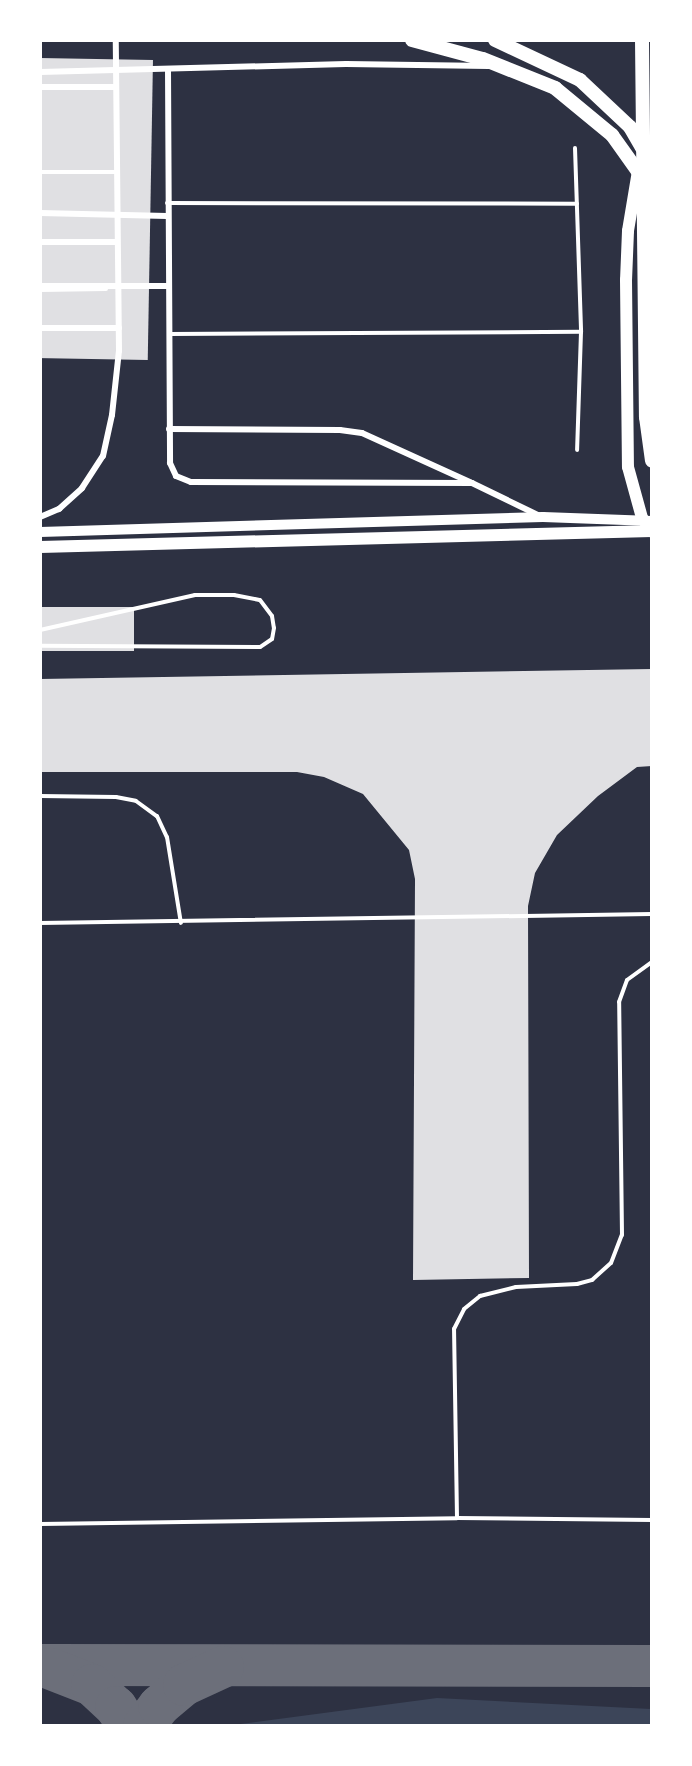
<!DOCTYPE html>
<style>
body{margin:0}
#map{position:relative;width:692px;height:1766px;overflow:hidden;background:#2d3142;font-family:"Source Sans 3",sans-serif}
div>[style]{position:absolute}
.green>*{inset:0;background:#3c4559}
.taxiway>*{height:42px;margin:-21px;padding:0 21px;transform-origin:21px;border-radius:21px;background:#6c6f7a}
.building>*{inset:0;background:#e0e0e3;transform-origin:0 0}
.service>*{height:4px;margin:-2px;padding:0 2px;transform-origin:2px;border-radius:2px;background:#fff}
.minor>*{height:6px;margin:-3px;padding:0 3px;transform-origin:3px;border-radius:3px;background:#fff}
.tertiary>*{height:10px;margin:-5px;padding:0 5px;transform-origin:5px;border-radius:5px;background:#fff}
.secondary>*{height:12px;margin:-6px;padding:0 6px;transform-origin:6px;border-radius:6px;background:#fff}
.trunk>*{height:14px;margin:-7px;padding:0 7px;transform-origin:7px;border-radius:7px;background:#fff}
span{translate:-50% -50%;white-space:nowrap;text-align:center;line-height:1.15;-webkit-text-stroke:4.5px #fff;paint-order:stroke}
.frame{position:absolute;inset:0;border:42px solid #fff;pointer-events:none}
</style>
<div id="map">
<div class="green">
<div style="clip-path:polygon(437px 1698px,651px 1709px,651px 1725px,233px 1725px)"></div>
</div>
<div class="taxiway">
<div style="left:40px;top:1665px;width:612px;rotate:0.09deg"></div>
<div style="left:51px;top:1669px;width:44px;rotate:21.3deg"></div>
<div style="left:92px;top:1685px;width:33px;rotate:43deg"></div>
<div style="left:116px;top:1707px;width:22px;rotate:58deg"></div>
<div style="left:144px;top:1726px;width:25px;rotate:-53deg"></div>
<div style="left:159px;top:1706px;width:33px;rotate:-40deg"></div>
<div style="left:184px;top:1685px;width:43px;rotate:-24.8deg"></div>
</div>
<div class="building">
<div style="left:40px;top:58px;width:113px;height:300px;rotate:1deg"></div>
<div style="left:40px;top:607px;width:94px;height:44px"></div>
<div style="clip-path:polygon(652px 669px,652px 766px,637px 767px,598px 796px,557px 835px,535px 873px,528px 906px,529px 1278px,413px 1280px,415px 879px,409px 850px,363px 794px,324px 777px,297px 772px,40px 772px,40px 679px)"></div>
</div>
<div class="service">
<div style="left:575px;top:148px;width:184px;rotate:88.1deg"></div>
<div style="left:40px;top:172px;width:76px"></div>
<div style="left:167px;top:203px;width:410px;rotate:0.1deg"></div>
<div style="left:40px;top:290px;width:66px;rotate:-0.9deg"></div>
<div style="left:169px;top:334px;width:412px;rotate:-0.3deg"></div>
<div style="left:581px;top:332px;width:118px;rotate:91.9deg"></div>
<div style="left:40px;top:630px;width:159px;rotate:-12.7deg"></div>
<div style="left:195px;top:595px;width:39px"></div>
<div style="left:234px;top:595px;width:26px;rotate:11deg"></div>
<div style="left:260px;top:600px;width:20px;rotate:53deg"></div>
<div style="left:272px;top:616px;width:12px;rotate:81deg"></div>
<div style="left:274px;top:628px;width:11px;rotate:100deg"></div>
<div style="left:272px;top:639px;width:14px;rotate:146deg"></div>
<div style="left:260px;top:647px;width:220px;rotate:-179.7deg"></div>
<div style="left:40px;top:796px;width:76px;rotate:0.8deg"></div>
<div style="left:116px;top:797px;width:20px;rotate:11deg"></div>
<div style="left:136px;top:801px;width:26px;rotate:36deg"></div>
<div style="left:157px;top:816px;width:23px;rotate:65deg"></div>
<div style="left:167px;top:837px;width:87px;rotate:80.8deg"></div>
<div style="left:40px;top:923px;width:612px;rotate:-0.84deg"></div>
<div style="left:457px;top:1518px;width:189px;rotate:-90.9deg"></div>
<div style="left:454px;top:1329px;width:22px;rotate:-63deg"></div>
<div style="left:464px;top:1309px;width:21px;rotate:-39deg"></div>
<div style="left:480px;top:1296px;width:37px;rotate:-14deg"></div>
<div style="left:516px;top:1287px;width:61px;rotate:-2.8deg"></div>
<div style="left:577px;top:1284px;width:16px;rotate:-15deg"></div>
<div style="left:592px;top:1280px;width:25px;rotate:-42deg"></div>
<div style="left:611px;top:1263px;width:30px;rotate:-69deg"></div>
<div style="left:622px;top:1235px;width:233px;rotate:-90.7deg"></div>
<div style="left:619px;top:1002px;width:23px;rotate:-70deg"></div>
<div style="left:627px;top:980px;width:31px;rotate:-36deg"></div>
<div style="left:40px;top:1524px;width:417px;rotate:-0.8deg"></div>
<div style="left:457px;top:1518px;width:195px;rotate:0.6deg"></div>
</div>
<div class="minor">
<div style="left:168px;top:69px;width:394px;rotate:89.7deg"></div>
<div style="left:170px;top:463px;width:14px;rotate:65deg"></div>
<div style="left:176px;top:476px;width:16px;rotate:22deg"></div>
<div style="left:191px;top:482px;width:281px;rotate:0.2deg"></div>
<div style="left:472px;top:483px;width:73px;rotate:25.9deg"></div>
<div style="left:40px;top:72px;width:306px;rotate:-1.5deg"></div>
<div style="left:346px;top:64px;width:143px;rotate:0.8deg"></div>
<div style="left:40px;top:87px;width:76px"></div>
<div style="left:40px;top:213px;width:127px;rotate:1.4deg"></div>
<div style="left:40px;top:242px;width:77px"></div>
<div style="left:40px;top:286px;width:128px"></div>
<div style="left:40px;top:328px;width:79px"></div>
<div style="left:169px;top:429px;width:171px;rotate:0.3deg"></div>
<div style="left:340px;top:430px;width:22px;rotate:8deg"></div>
<div style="left:362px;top:433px;width:119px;rotate:24.4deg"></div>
<div style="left:40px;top:517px;width:21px;rotate:-23deg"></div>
<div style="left:59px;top:509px;width:31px;rotate:-42deg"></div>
<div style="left:82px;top:488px;width:38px;rotate:-57deg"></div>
<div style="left:103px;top:456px;width:42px;rotate:-77.6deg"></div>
<div style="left:112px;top:415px;width:64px;rotate:-83.8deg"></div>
<div style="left:119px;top:351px;width:311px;rotate:-90.6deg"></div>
</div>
<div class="tertiary">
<div style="left:40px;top:532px;width:503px;rotate:-1.71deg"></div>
<div style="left:543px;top:517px;width:109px;rotate:2.1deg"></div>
</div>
<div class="secondary">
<div style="left:639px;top:165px;width:67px;rotate:99.5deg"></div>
<div style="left:628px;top:231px;width:49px;rotate:92.3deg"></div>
<div style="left:626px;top:280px;width:187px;rotate:89.4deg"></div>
<div style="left:628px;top:467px;width:53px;rotate:74.6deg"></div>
<div style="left:642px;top:518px;width:17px;rotate:54deg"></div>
<div style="left:40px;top:547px;width:612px;rotate:-1.5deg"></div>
</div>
<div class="trunk">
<div style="left:412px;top:40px;width:73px;rotate:15deg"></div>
<div style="left:483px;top:59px;width:78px;rotate:21.9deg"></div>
<div style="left:555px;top:88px;width:74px;rotate:39.5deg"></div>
<div style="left:612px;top:135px;width:52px;rotate:54.5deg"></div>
<div style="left:495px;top:40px;width:94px;rotate:25.2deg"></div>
<div style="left:580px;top:80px;width:69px;rotate:43.2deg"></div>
<div style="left:630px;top:127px;width:24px;rotate:60deg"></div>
<div style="left:642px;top:40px;width:377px;rotate:89.4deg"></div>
<div style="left:646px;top:417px;width:44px;rotate:82.2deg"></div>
</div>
<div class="frame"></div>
</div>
